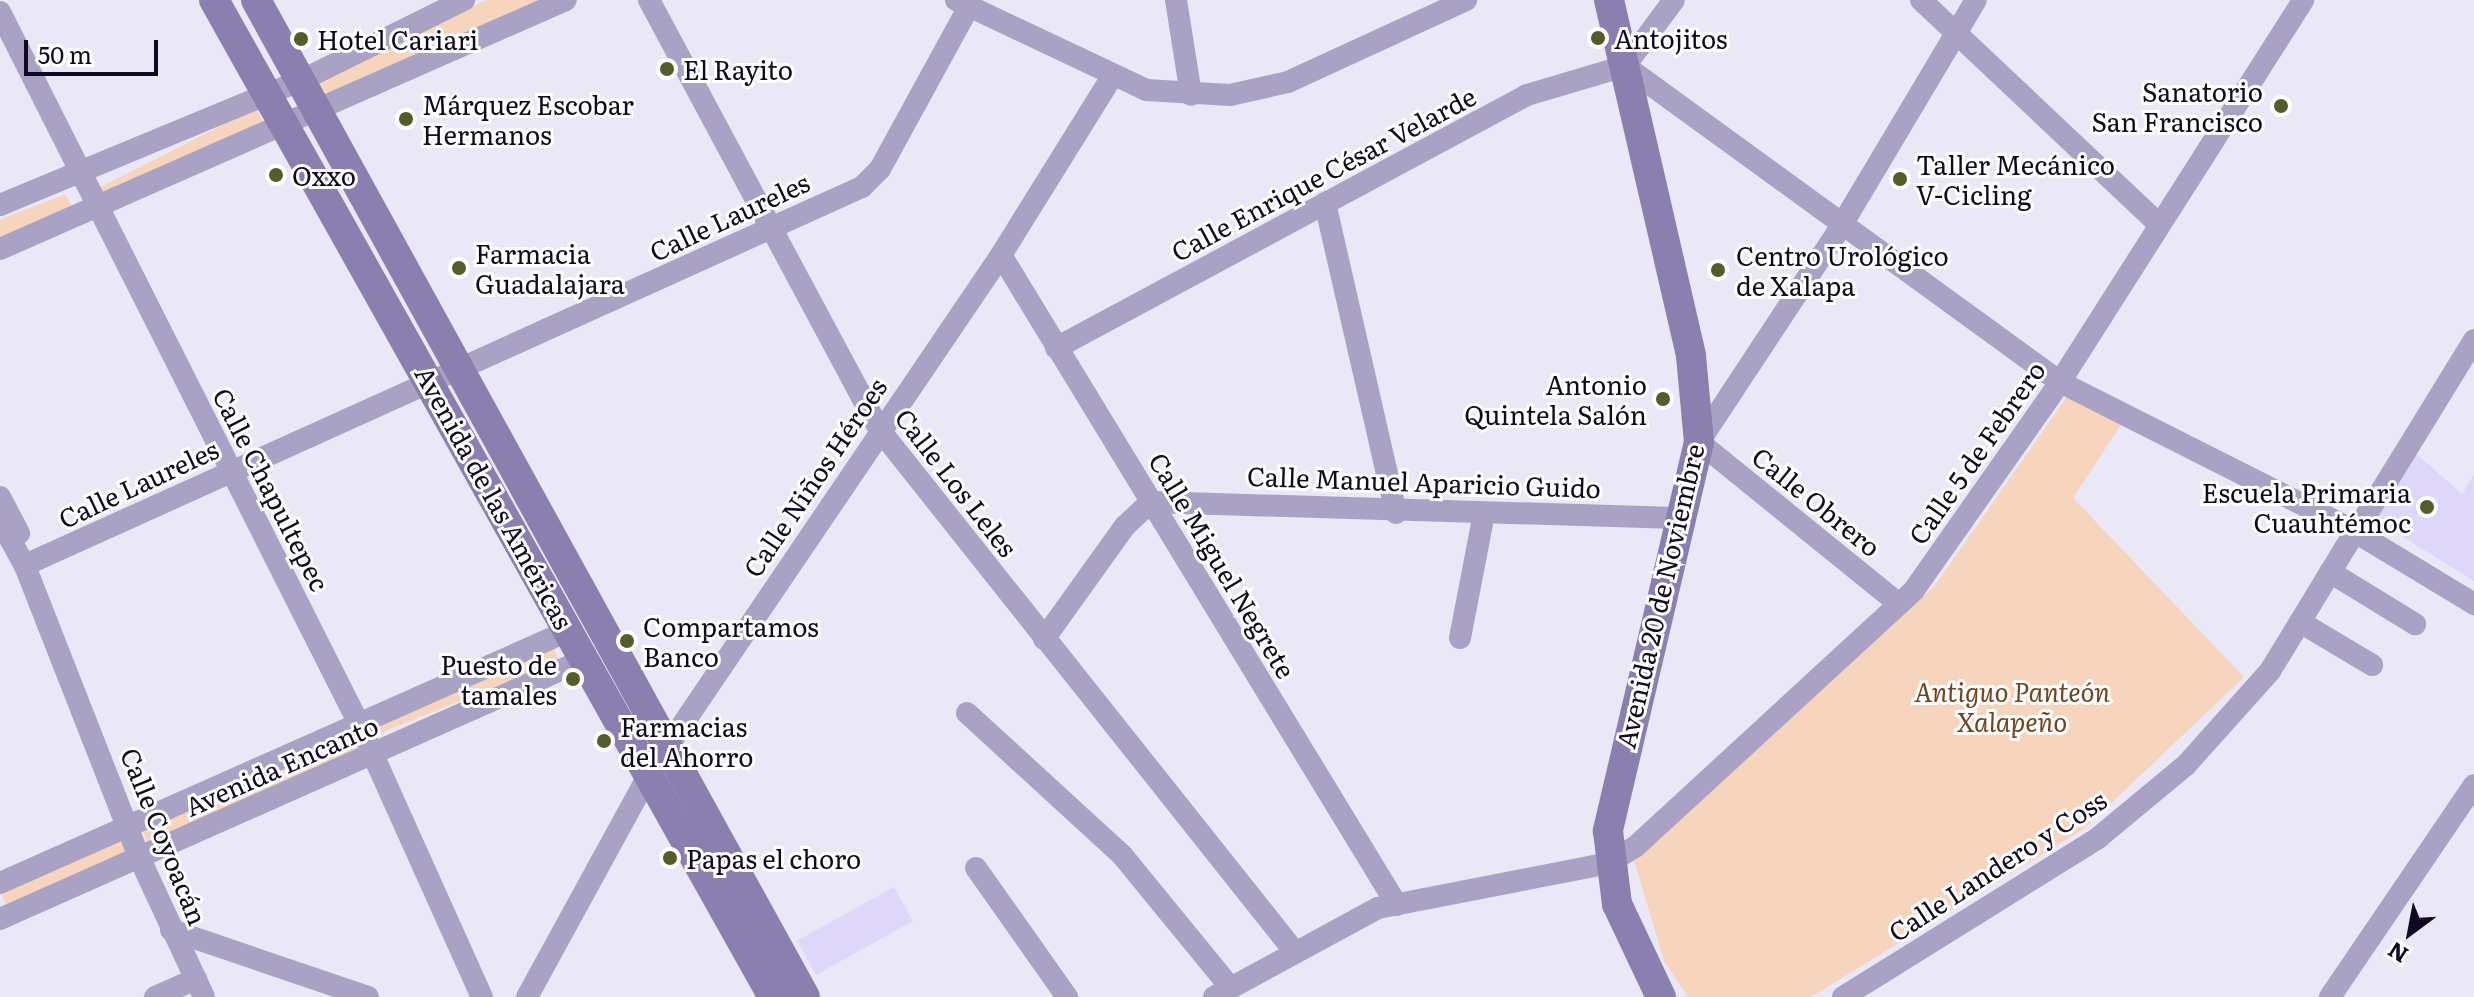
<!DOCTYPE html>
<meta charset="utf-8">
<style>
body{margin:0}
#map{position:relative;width:2474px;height:997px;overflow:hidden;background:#eae7f7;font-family:Literata,serif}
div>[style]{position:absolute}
.built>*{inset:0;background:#ded7f9;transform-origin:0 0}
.green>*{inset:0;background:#f7d4bd;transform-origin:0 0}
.minor>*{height:22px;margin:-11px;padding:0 11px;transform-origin:11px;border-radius:11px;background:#aaa2c4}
.secondary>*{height:30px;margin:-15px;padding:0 15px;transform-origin:15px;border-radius:15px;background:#8b7fb0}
.minor-bridge>*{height:22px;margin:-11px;padding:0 11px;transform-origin:11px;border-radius:11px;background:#aaa2c4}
.dots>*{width:22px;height:22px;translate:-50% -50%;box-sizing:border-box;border:4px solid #fff;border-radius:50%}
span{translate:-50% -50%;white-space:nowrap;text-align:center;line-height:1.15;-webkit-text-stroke:6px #fff;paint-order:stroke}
.poi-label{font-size:26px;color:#110823}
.left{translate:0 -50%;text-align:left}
.right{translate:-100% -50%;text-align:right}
.street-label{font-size:26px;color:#110823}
.park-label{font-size:26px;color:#744420;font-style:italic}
.north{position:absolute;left:2370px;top:893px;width:80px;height:80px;-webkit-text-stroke:6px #fff;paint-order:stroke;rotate:212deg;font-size:22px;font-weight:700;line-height:32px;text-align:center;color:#110823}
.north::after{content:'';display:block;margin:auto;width:28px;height:36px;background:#110823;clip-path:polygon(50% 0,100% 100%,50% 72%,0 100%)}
.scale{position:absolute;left:24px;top:40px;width:134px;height:36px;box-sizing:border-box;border:4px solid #110823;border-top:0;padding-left:10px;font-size:24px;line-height:28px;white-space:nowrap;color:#110823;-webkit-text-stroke:6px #fff;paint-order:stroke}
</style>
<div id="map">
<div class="built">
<div style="clip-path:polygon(2412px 450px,2462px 494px,2474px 475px,2474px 581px,2374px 519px)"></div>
<div style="left:894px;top:887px;width:39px;height:111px;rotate:61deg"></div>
</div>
<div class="green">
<div style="clip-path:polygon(486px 0,544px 0,323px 110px,312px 86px)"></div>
<div style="left:256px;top:108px;width:28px;height:183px;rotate:63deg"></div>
<div style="clip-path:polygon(65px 194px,73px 208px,0 240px,0 220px)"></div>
<div style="clip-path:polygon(2069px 394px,2122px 423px,2073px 498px,2244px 677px,2085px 828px,1811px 997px,1688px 997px,1664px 961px,1634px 860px,1933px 588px)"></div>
<div style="left:553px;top:646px;width:16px;height:199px;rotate:68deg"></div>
<div style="clip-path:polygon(350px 736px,357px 752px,149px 845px,143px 832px)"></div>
<div style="left:122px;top:838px;width:17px;height:133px;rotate:66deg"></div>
</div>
<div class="minor">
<div style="left:649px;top:0;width:487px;rotate:61.8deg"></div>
<div style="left:879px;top:429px;width:667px;rotate:51.51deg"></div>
<div style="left:956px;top:0;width:210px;rotate:25.3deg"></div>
<div style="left:1146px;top:90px;width:84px;rotate:3.4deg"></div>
<div style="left:1230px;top:95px;width:59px;rotate:-12.6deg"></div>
<div style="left:1288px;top:82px;width:196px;rotate:-24.7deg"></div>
<div style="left:1176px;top:0;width:96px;rotate:81deg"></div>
<div style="left:1921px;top:0;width:328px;rotate:43.3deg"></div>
<div style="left:0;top:12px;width:802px;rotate:63.24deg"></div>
<div style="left:361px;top:728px;width:295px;rotate:65.8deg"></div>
<div style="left:1625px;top:66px;width:538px;rotate:36deg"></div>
<div style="left:2060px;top:382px;width:322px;rotate:26.8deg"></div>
<div style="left:2347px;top:527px;width:149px;rotate:31.2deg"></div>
<div style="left:1625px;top:66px;width:82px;rotate:-53.4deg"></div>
<div style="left:1325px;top:203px;width:318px;rotate:77.1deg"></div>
<div style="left:0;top:205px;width:325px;rotate:-22.5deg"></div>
<div style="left:300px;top:81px;width:183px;rotate:-26.3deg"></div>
<div style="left:0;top:249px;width:618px;rotate:-23.75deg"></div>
<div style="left:1001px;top:255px;width:761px;rotate:58.65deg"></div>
<div style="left:1056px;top:348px;width:535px;rotate:-28.24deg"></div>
<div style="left:1527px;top:95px;width:102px;rotate:-16.5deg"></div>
<div style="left:0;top:497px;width:41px;rotate:62.2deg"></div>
<div style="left:2367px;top:514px;width:204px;rotate:-58.4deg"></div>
<div style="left:0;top:521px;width:51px;rotate:60.9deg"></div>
<div style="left:25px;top:566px;width:313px;rotate:68.6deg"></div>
<div style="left:139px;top:857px;width:154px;rotate:65.1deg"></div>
<div style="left:34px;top:561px;width:909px;rotate:-24.31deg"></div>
<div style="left:862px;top:187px;width:25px;rotate:-45deg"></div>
<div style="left:880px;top:169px;width:183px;rotate:-61.3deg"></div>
<div style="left:2330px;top:572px;width:100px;rotate:31.5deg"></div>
<div style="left:1899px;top:604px;width:257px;rotate:-141deg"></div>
<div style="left:1699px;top:442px;width:256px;rotate:-56.6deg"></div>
<div style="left:1840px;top:228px;width:265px;rotate:-59.2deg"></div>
<div style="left:2300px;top:622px;width:84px;rotate:30.8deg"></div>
<div style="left:1460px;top:638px;width:127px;rotate:-79.1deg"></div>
<div style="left:1044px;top:639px;width:139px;rotate:-54.4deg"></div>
<div style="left:1125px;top:526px;width:35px;rotate:-43deg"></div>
<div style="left:1151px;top:502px;width:526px;rotate:1.74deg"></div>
<div style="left:967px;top:713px;width:210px;rotate:42.5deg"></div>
<div style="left:1122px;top:855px;width:172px;rotate:50.7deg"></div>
<div style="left:976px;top:868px;width:158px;rotate:54.8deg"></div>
<div style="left:0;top:883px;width:621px;rotate:-23.93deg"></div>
<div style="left:0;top:919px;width:638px;rotate:-23.95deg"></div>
<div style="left:171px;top:930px;width:208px;rotate:18.8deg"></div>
<div style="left:155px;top:997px;width:45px;rotate:-23.7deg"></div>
<div style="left:527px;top:997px;width:254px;rotate:-61.3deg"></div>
<div style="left:649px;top:774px;width:627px;rotate:-55.85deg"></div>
<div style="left:1001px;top:255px;width:208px;rotate:-58.1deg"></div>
<div style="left:1214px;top:997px;width:187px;rotate:-28.5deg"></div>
<div style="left:1378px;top:908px;width:235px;rotate:-11deg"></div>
<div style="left:1609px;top:863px;width:31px;rotate:-32deg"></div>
<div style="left:1635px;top:847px;width:379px;rotate:-42.6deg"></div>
<div style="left:1914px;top:590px;width:254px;rotate:-54.9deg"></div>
<div style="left:2060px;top:382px;width:453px;rotate:-57.5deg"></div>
<div style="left:1843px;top:997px;width:301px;rotate:-31.9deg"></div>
<div style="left:2098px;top:838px;width:114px;rotate:-39.7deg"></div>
<div style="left:2186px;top:765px;width:126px;rotate:-48.2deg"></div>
<div style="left:2270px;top:671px;width:144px;rotate:-58.6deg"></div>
<div style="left:2330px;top:997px;width:256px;rotate:-55.8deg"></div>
</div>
<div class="secondary">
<div style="left:214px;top:0;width:1143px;rotate:60.72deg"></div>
<div style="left:256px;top:0;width:1138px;rotate:61.16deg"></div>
<div style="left:1609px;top:0;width:365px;rotate:77deg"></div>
<div style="left:1691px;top:356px;width:86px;rotate:84.7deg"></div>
<div style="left:1699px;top:442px;width:400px;rotate:103.2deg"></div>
<div style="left:1608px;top:831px;width:74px;rotate:83deg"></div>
<div style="left:1617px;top:904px;width:103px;rotate:64.7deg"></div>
</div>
<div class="minor-bridge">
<div style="left:2345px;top:548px;width:40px;rotate:-57.1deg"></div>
</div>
<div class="dots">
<div style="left:1598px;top:38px;background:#555b2a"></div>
<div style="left:301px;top:39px;background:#555b2a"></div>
<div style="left:667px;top:69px;background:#555b2a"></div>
<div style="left:2281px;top:106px;background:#555b2a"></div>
<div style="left:406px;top:119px;background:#555b2a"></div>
<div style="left:276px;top:175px;background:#555b2a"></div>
<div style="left:1900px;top:179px;background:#555b2a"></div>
<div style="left:459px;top:268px;background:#555b2a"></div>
<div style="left:1718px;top:270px;background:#555b2a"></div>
<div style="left:1663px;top:399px;background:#555b2a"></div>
<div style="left:2427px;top:507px;background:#555b2a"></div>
<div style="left:627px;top:641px;background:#555b2a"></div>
<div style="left:573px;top:679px;background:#555b2a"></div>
<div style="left:604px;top:741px;background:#555b2a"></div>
<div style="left:670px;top:858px;background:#555b2a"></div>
</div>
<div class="poi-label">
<span class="left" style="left:1614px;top:38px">Antojitos</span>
<span class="left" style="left:317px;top:39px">Hotel Cariari</span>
<span class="left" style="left:683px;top:69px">El Rayito</span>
<span class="right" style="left:2263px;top:106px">Sanatorio<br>San Francisco</span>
<span class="left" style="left:422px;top:119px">Márquez Escobar<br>Hermanos</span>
<span class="left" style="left:1916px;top:179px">Taller Mecánico<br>V-Cicling</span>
<span class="left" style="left:292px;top:175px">Oxxo</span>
<span class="left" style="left:475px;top:268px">Farmacia<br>Guadalajara</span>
<span class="left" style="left:1736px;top:270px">Centro Urológico<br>de Xalapa</span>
<span class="right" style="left:1647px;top:399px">Antonio<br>Quintela Salón</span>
<span class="right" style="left:2411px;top:507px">Escuela Primaria<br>Cuauhtémoc</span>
<span class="left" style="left:643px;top:641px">Compartamos<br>Banco</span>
<span class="right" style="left:557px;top:679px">Puesto de<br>tamales</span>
<span class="left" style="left:620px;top:741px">Farmacias<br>del Ahorro</span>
<span class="left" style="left:686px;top:858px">Papas el choro</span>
</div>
<div class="street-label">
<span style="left:1323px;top:173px;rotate:-28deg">Calle Enrique César Velarde</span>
<span style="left:729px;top:216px;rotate:-25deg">Calle Laureles</span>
<span style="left:1976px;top:452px;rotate:-55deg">Calle 5 de Febrero</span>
<span style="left:814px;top:477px;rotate:-56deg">Calle Niños Héroes</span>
<span style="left:1424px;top:481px;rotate:2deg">Calle Manuel Aparicio Guido</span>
<span style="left:957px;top:482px;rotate:52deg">Calle Los Leles</span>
<span style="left:138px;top:483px;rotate:-25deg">Calle Laureles</span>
<span style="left:272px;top:489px;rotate:63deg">Calle Chapultepec</span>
<span style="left:495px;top:497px;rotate:61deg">Avenida de las Américas</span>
<span style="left:1817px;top:501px;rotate:39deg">Calle Obrero</span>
<span style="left:1223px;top:565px;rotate:59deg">Calle Miguel Negrete</span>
<span style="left:1659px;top:596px;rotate:-77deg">Avenida 20 de Noviembre</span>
<span style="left:281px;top:765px;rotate:-24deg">Avenida Encanto</span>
<span style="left:165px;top:836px;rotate:68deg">Calle Coyoacán</span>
<span style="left:1997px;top:865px;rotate:-33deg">Calle Landero y Coss</span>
</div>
<div class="park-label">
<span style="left:2012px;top:706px">Antiguo Panteón<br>Xalapeño</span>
</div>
<div class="north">N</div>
<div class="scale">50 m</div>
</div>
